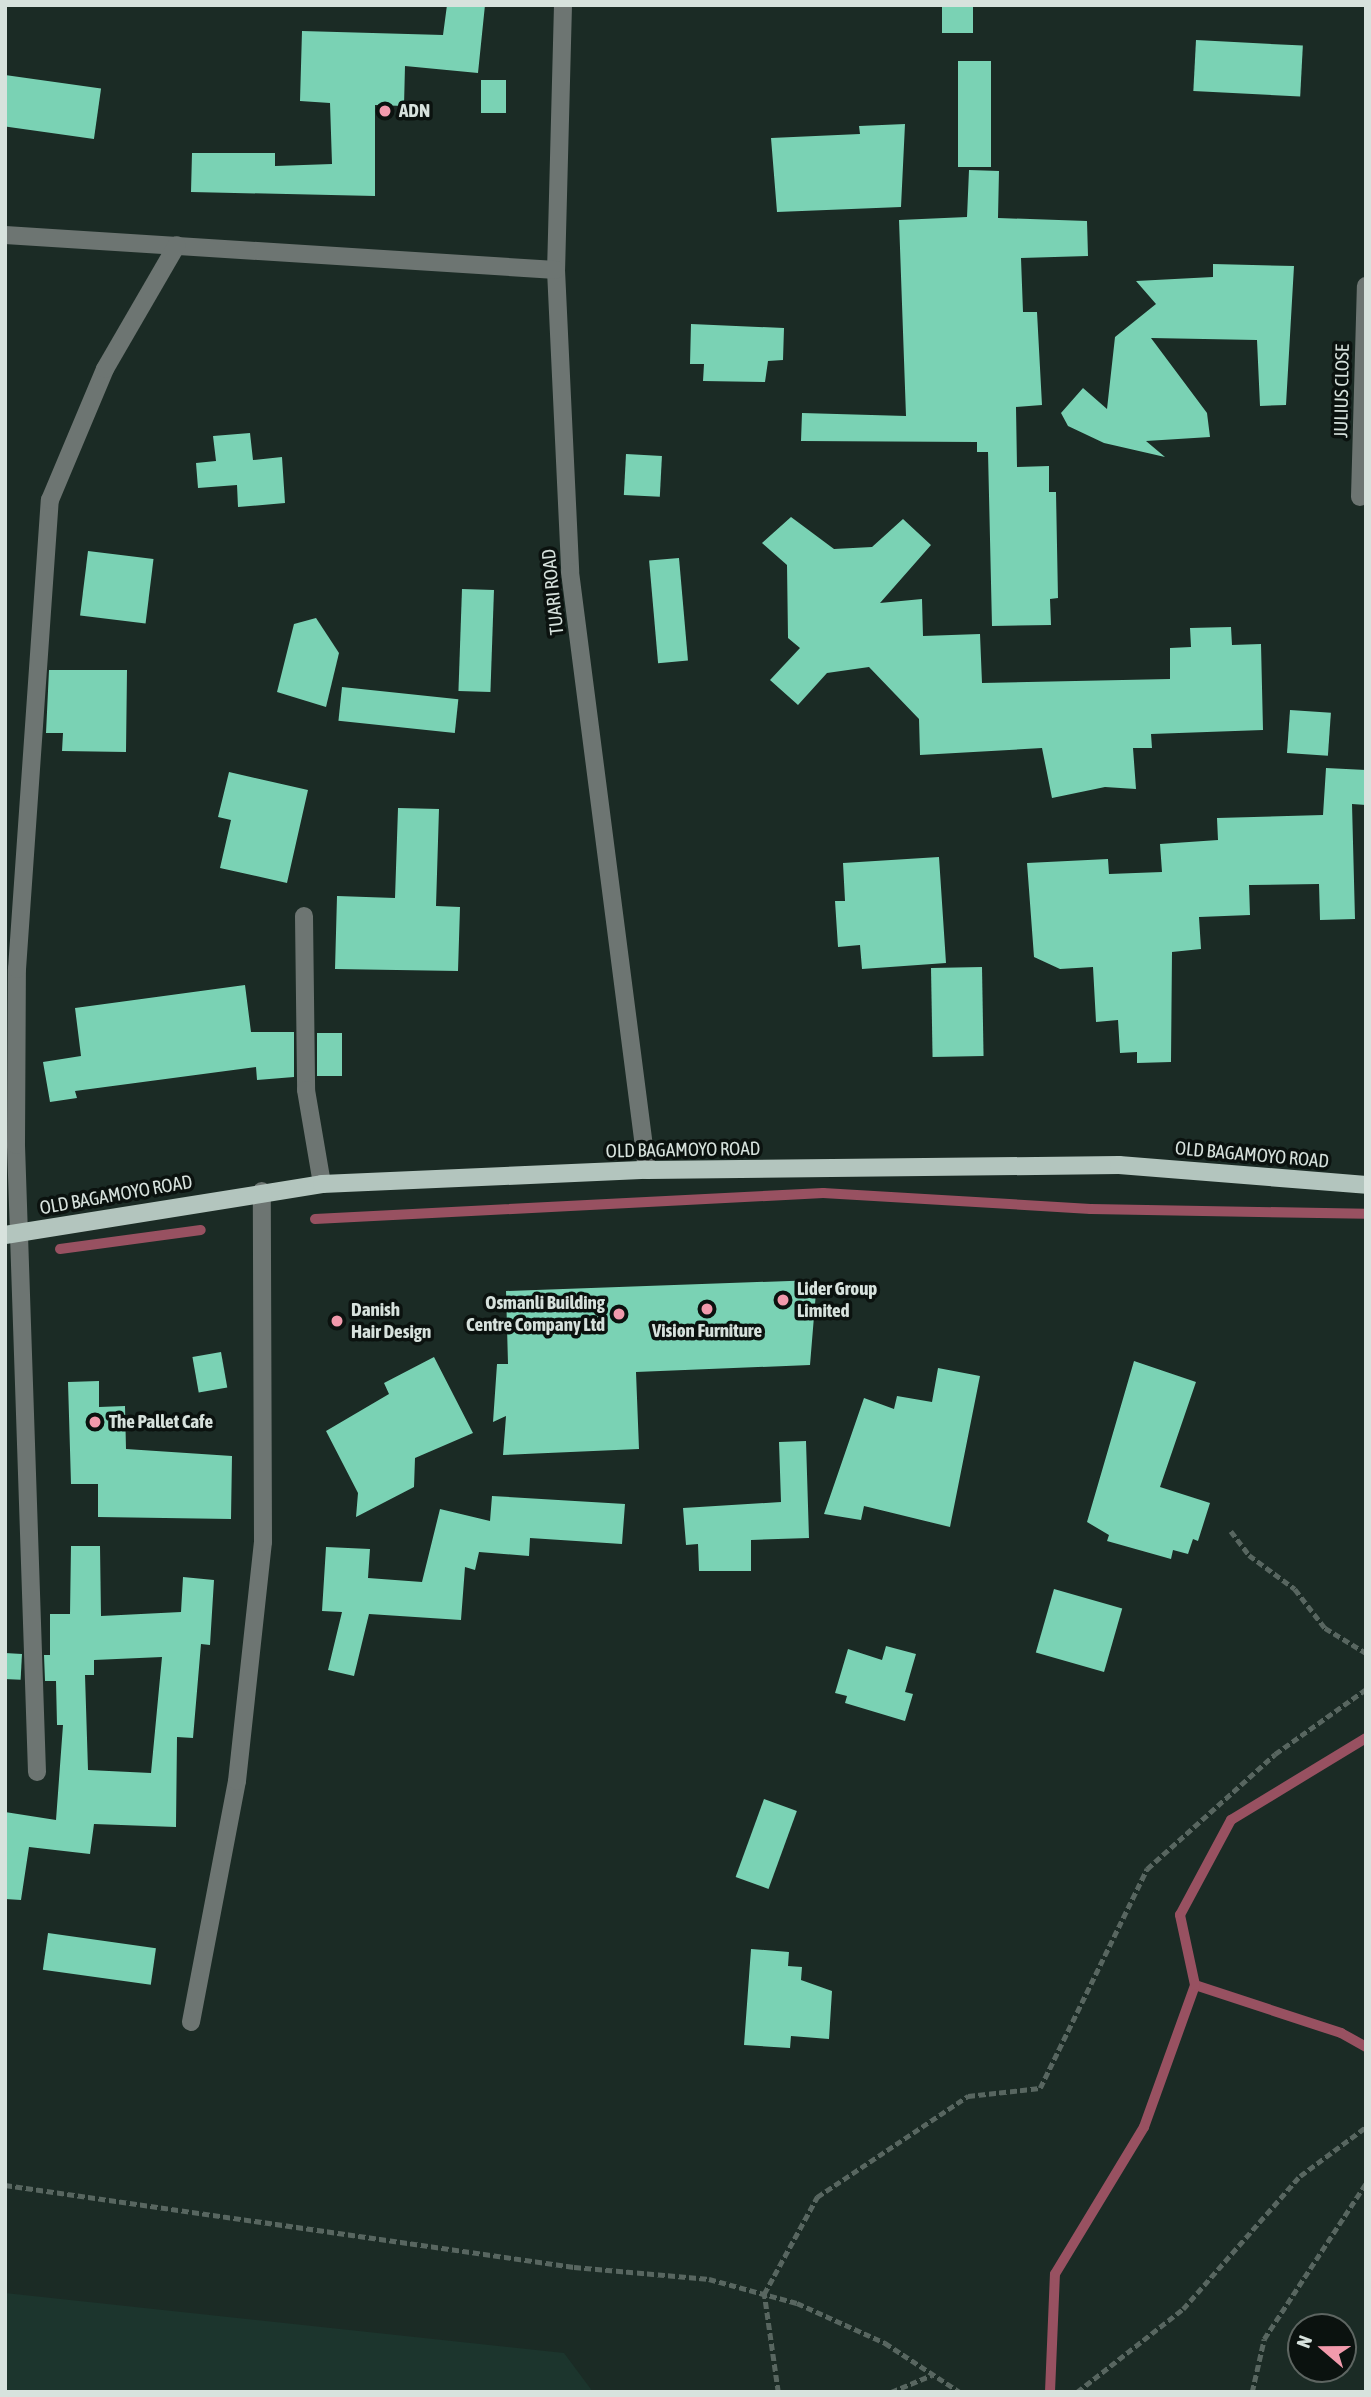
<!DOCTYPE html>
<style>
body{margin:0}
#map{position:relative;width:1371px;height:2397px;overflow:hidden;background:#1b2b25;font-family:"Asap Condensed",sans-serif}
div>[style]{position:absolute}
.built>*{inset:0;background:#1c352d}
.stream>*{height:10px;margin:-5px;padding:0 5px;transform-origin:5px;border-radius:5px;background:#985161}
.building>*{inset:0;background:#7ad2b4;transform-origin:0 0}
.path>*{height:4.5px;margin-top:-2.25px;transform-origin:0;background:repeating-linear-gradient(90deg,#586660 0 7px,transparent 0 10.5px)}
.minor>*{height:18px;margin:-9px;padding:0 9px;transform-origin:9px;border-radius:9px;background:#6d7572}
.major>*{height:18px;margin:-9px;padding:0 9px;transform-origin:9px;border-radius:9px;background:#b3c5be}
.dots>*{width:19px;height:19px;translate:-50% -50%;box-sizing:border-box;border:4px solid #0b120f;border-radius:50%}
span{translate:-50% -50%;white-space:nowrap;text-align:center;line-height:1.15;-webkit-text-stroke:7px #0b120f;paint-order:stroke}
.poi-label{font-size:19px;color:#d7e2dd;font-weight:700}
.left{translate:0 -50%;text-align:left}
.right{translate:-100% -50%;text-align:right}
.street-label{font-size:19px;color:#d7e2dd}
.frame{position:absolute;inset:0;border:7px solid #d7e2dd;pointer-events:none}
.north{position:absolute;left:1287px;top:2313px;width:70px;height:70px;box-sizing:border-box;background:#0b120f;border:2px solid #5d6561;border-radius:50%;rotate:290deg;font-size:19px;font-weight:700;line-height:28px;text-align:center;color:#d7e2dd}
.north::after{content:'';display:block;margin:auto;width:24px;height:32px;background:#f29aac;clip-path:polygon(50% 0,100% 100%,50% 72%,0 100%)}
</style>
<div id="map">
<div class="built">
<div style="clip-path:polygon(5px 2293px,564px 2353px,593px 2392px,5px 2392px)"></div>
</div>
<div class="stream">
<div style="left:315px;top:1219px;width:509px;rotate:-2.93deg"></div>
<div style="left:823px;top:1193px;width:268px;rotate:3.4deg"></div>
<div style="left:1091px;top:1209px;width:275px;rotate:1deg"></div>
<div style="left:60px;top:1249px;width:142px;rotate:-7.7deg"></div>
<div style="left:1195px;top:1985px;width:154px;rotate:18.2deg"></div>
<div style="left:1341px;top:2033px;width:29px;rotate:29deg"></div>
<div style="left:1050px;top:2392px;width:118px;rotate:-87.6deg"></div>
<div style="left:1055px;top:2274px;width:172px;rotate:-58.8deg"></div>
<div style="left:1144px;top:2127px;width:151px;rotate:-70.2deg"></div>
<div style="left:1195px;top:1985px;width:72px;rotate:-102.1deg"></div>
<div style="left:1180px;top:1915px;width:108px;rotate:-61.8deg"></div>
<div style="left:1231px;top:1820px;width:158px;rotate:-31.3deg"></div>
</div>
<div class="building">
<div style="clip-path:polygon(447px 5px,485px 5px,478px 73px,405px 66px,404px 106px,375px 105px,375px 196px,191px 192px,192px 153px,275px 153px,275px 166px,332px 164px,330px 103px,300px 101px,302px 31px,443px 35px)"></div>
<div style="left:942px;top:5px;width:31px;height:28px"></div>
<div style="left:1196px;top:40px;width:107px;height:51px;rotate:3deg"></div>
<div style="left:991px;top:61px;width:106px;height:33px;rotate:90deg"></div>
<div style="left:5px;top:75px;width:97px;height:51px;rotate:8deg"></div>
<div style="left:481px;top:80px;width:25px;height:33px"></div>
<div style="clip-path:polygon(905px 124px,901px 207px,777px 212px,771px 138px,860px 134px,859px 126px)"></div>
<div style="clip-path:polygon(969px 170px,999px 171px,998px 218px,1087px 221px,1088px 256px,1021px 258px,1023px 312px,1037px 312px,1042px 405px,1016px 407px,1017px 467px,1049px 466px,1049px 492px,1056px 492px,1058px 598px,1050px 599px,1051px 625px,992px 626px,988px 452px,977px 452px,977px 442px,801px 441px,802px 413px,906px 416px,899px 220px,967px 217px)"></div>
<div style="clip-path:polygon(1213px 264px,1294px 266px,1286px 405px,1260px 406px,1257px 340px,1151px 338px,1207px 413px,1210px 437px,1146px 441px,1165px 457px,1104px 443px,1068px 426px,1061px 413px,1083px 388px,1107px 409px,1115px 337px,1156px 304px,1136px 281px,1213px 277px)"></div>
<div style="clip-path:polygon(691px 324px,784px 328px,783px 360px,768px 361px,765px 382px,703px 381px,704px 364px,690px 364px)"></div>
<div style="clip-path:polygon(250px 433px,253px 460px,282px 457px,285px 503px,238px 507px,237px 485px,198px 488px,196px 463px,216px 461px,213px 436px)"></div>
<div style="left:626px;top:454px;width:36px;height:41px;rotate:3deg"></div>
<div style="clip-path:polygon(791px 517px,834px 549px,872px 547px,903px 519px,931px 545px,880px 603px,922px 599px,923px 636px,980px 634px,982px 683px,1170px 679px,1170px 648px,1191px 647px,1190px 628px,1231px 627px,1232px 645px,1261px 644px,1263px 730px,1151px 734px,1152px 748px,1133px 748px,1136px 789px,1105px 787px,1052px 798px,1042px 748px,920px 755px,919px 719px,869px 667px,827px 673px,798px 705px,770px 680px,800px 648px,788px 638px,787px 565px,762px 543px)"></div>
<div style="left:88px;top:551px;width:66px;height:65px;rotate:7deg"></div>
<div style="left:679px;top:558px;width:103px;height:30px;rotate:85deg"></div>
<div style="left:462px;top:589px;width:32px;height:102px;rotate:2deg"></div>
<div style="clip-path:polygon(316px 618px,339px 653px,326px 707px,277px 692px,294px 624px)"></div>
<div style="clip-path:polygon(49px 670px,127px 670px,126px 752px,62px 751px,63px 733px,46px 733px)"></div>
<div style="left:342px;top:687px;width:117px;height:34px;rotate:6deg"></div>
<div style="left:1290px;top:710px;width:41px;height:43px;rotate:4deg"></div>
<div style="clip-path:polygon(1326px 768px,1366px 770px,1366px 805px,1352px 804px,1355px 919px,1320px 920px,1319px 884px,1249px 885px,1250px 915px,1199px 917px,1201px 949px,1172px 952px,1171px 1062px,1137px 1063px,1137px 1052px,1120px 1053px,1118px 1020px,1096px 1022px,1093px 967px,1060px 969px,1034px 957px,1027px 863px,1108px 859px,1109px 874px,1162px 872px,1160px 844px,1218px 840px,1217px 818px,1323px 815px)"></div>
<div style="clip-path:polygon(229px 772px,308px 790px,287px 883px,220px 868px,231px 820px,218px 817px)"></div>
<div style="clip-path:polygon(398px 808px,439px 809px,436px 906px,460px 907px,458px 971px,335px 969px,337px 896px,395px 898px)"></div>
<div style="clip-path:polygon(939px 857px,946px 963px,862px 969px,860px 945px,838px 947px,835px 901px,845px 901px,843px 863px)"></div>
<div style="left:982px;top:967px;width:89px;height:51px;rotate:89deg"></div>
<div style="clip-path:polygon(245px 985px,251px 1032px,294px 1032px,294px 1077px,257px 1080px,256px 1067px,75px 1091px,77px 1098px,50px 1102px,43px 1062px,81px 1056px,75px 1008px)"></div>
<div style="left:317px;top:1033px;width:25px;height:43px"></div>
<div style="clip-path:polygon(817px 1280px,810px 1365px,636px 1372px,639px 1449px,503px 1455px,506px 1416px,493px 1422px,497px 1364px,508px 1364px,506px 1291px)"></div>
<div style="left:221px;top:1352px;width:36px;height:29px;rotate:80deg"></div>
<div style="clip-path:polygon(434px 1357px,473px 1433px,415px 1458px,414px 1487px,356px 1517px,358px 1493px,326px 1431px,389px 1394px,384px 1383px)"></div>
<div style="clip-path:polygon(1134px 1361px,1196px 1382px,1160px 1487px,1210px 1503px,1198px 1541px,1193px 1539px,1188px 1554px,1173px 1550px,1171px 1559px,1107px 1541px,1109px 1535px,1087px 1522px)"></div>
<div style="clip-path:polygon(938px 1368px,980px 1376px,950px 1527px,864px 1506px,861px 1520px,824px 1514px,864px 1398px,894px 1409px,897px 1396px,932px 1402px)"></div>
<div style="clip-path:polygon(99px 1381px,99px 1407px,125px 1406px,126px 1449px,232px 1456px,231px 1519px,98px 1517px,98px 1484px,71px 1484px,68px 1382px)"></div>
<div style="clip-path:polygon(806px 1441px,809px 1538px,751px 1540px,751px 1571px,699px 1571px,698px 1544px,686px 1545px,683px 1508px,781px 1502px,779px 1442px)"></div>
<div style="clip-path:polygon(492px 1496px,625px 1504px,622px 1544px,530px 1538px,529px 1556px,479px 1552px,475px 1570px,465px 1567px,461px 1620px,369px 1614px,354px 1676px,328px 1670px,342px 1612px,322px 1611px,326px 1547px,370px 1549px,368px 1578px,422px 1582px,440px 1509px,490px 1521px)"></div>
<div style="clip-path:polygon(evenodd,71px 1546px,100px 1546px,101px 1616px,181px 1612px,183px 1577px,214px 1580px,210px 1645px,201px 1644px,193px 1738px,177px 1737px,176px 1827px,94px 1824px,90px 1854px,29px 1847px,21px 1900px,5px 1899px,5px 1812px,56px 1820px,63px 1725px,57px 1725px,56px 1681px,45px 1681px,44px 1655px,50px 1655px,50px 1614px,70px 1614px,71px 1546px,162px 1657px,151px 1773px,88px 1770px,85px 1675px,94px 1675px,94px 1660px,162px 1657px)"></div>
<div style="left:1054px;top:1589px;width:71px;height:66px;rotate:16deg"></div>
<div style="clip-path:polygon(886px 1646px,916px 1654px,905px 1692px,913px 1694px,905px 1721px,845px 1703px,847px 1696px,835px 1693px,848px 1649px,882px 1660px)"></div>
<div style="left:5px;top:1653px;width:17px;height:26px;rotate:3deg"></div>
<div style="left:764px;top:1799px;width:35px;height:83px;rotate:20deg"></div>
<div style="left:48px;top:1933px;width:109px;height:37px;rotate:8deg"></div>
<div style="clip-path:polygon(751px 1949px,789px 1952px,788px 1966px,802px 1967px,801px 1980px,832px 1991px,829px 2039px,791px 2036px,790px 2048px,744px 2045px)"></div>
</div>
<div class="path">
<div style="left:1231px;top:1531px;width:30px;rotate:53deg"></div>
<div style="left:1249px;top:1555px;width:57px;rotate:36.5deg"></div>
<div style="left:1295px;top:1589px;width:49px;rotate:52.4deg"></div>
<div style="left:1325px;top:1628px;width:48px;rotate:31.4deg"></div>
<div style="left:5px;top:2185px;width:575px;rotate:8.2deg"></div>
<div style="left:574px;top:2267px;width:136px;rotate:5.1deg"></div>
<div style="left:709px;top:2279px;width:91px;rotate:15.3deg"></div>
<div style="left:797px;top:2303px;width:97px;rotate:24.4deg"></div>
<div style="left:885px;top:2343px;width:90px;rotate:33.2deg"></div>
<div style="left:778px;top:2392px;width:99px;rotate:-98.1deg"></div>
<div style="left:764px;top:2294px;width:111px;rotate:-61.3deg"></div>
<div style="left:817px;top:2197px;width:182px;rotate:-33.8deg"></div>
<div style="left:968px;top:2096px;width:72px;rotate:-6.3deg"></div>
<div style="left:1040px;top:2088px;width:244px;rotate:-64deg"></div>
<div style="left:1147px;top:1869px;width:172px;rotate:-41.9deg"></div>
<div style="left:1275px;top:1754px;width:112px;rotate:-35.5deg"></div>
<div style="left:891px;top:2392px;width:44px;rotate:-22.5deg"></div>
<div style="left:1077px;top:2392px;width:135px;rotate:-38.1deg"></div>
<div style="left:1183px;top:2309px;width:177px;rotate:-48.7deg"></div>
<div style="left:1300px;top:2176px;width:82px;rotate:-36.6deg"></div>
<div style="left:1252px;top:2392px;width:54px;rotate:-77.2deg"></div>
<div style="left:1264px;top:2339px;width:186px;rotate:-56.8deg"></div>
</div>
<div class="minor">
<div style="left:563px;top:5px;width:265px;rotate:91.5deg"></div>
<div style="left:556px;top:270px;width:302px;rotate:87.3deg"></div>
<div style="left:570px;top:572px;width:603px;rotate:82.66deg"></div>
<div style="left:5px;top:235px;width:552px;rotate:3.63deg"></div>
<div style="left:1360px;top:497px;width:211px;rotate:-88.4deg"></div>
<div style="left:304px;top:916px;width:174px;rotate:89.3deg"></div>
<div style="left:306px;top:1090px;width:95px;rotate:80.3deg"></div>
<div style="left:37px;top:1772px;width:627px;rotate:-91.92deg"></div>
<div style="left:16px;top:1145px;width:176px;rotate:-89.7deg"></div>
<div style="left:17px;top:969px;width:470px;rotate:-86deg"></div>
<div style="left:50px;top:500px;width:142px;rotate:-67.2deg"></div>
<div style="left:105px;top:369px;width:143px;rotate:-59.9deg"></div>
<div style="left:191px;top:2022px;width:245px;rotate:-79.2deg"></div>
<div style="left:237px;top:1781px;width:240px;rotate:-83.8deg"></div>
<div style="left:263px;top:1542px;width:351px;rotate:-90.2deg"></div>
</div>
<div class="major">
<div style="left:5px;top:1235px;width:321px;rotate:-9.1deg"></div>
<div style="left:322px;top:1184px;width:325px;rotate:-2.5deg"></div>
<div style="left:647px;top:1170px;width:472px;rotate:-0.6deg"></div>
<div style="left:1119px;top:1165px;width:248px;rotate:4.6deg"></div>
</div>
<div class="dots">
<div style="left:385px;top:111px;background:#f29aac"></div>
<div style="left:783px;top:1300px;background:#f29aac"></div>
<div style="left:707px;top:1309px;background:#f29aac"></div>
<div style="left:619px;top:1314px;background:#f29aac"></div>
<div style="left:337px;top:1321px;background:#f29aac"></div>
<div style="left:95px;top:1422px;background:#f29aac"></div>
</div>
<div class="poi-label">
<span class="left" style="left:399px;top:111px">ADN</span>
<span class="left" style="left:797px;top:1300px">Lider Group<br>Limited</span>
<span class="right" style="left:605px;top:1314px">Osmanli Building<br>Centre Company Ltd</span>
<span class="left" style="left:351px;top:1321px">Danish<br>Hair Design</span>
<span style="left:707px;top:1331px">Vision Furniture</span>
<span class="left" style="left:109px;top:1422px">The Pallet Cafe</span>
</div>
<div class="street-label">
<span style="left:1342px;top:391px;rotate:-89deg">JULIUS CLOSE</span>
<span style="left:553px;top:592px;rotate:-96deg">TUARI ROAD</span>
<span style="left:683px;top:1150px;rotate:-1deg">OLD BAGAMOYO ROAD</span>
<span style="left:1252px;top:1155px;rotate:5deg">OLD BAGAMOYO ROAD</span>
<span style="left:116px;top:1195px;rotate:-10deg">OLD BAGAMOYO ROAD</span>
</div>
<div class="frame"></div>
<div class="north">N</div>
</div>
